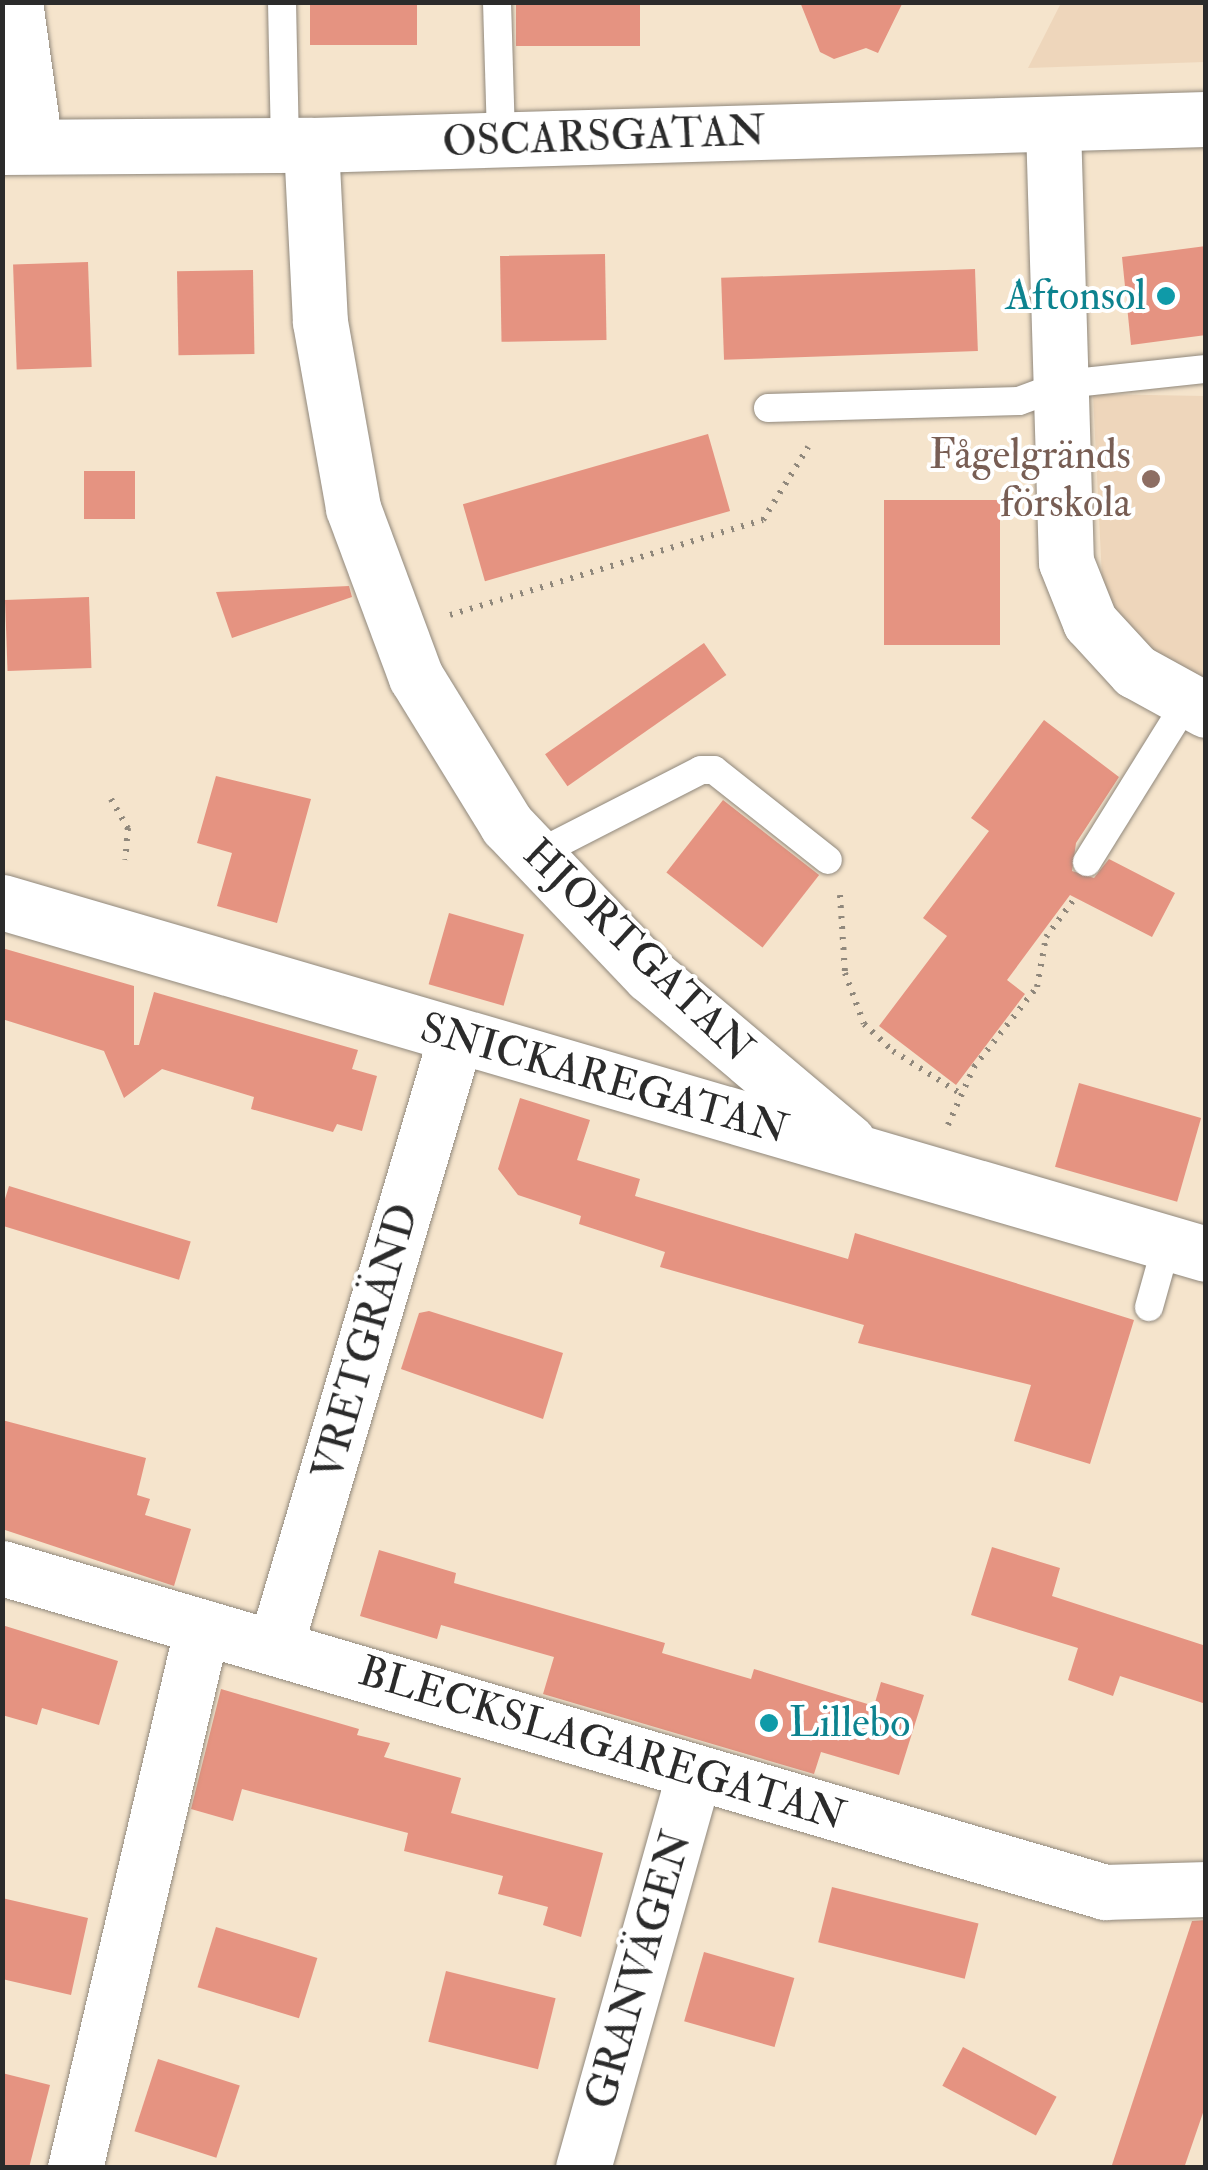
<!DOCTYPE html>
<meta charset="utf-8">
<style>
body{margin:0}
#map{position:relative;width:1208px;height:2170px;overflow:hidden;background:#f5e4cc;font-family:"IM FELL Double Pica",serif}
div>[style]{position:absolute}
.built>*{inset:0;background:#eed6bb}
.building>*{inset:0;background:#e59381;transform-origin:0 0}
.path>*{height:6px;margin-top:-3px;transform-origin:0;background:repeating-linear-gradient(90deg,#90887c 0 2.5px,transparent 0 10.5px)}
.roads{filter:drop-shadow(0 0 2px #90887c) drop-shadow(0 0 2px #90887c)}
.lane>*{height:28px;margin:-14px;padding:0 14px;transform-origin:14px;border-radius:14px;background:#fff}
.street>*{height:55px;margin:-27.5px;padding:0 27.5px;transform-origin:27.5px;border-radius:27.5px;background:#fff}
.secondary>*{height:55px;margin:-27.5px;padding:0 27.5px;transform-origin:27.5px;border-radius:27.5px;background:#fff}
.dots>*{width:28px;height:28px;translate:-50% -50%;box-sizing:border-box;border:5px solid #fff;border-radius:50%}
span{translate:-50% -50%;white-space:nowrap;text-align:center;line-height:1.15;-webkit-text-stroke:8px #fff;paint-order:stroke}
.street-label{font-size:42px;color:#2b2b2b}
.culture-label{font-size:42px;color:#0d838f}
.right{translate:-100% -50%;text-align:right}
.left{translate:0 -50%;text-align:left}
.education-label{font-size:42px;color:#785e54}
.frame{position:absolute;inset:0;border:5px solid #2b2b2b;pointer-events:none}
</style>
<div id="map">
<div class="built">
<div style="clip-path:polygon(1061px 3px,1205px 3px,1205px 62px,1028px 68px)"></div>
<div style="clip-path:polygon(1093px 394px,1205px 396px,1205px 687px,1140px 652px,1103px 597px)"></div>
</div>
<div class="building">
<div style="left:310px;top:2px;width:107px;height:43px"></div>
<div style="left:516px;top:2px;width:124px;height:44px"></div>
<div style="clip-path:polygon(800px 2px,903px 2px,878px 53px,866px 48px,834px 59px,820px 52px)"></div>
<div style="clip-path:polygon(1206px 246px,1206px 335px,1131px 345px,1122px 257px)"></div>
<div style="left:605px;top:254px;width:86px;height:105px;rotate:89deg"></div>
<div style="left:88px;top:262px;width:105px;height:75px;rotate:88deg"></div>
<div style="left:975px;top:269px;width:82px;height:254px;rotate:88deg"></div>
<div style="left:253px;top:270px;width:84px;height:76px;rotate:89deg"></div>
<div style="left:708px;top:434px;width:80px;height:255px;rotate:74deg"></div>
<div style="left:84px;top:471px;width:51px;height:48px"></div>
<div style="left:1000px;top:500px;width:145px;height:116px;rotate:90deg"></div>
<div style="clip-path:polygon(349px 586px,352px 597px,232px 638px,216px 592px)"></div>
<div style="left:89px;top:597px;width:71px;height:84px;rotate:88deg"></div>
<div style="left:704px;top:643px;width:39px;height:194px;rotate:55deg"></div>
<div style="clip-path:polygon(1044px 720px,1119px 777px,1076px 843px,1072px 871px,1094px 878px,1109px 859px,1175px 893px,1152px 937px,1070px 895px,1007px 980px,1025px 994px,956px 1085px,879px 1026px,947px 936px,923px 918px,989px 831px,971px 818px)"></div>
<div style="clip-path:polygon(216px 776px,311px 799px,277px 923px,217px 906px,232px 853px,197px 843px)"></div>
<div style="left:723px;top:800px;width:122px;height:92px;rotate:38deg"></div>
<div style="left:449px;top:913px;width:78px;height:74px;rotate:16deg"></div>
<div style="clip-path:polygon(2px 948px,134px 986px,134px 1045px,139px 1045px,154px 992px,358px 1050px,352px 1069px,377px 1076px,362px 1131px,337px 1124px,333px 1132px,251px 1109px,254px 1097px,162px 1069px,124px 1098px,104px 1051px,2px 1019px)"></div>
<div style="left:1079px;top:1083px;width:127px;height:87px;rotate:16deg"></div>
<div style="clip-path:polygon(520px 1098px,590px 1120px,577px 1160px,640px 1179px,635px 1196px,848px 1259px,855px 1233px,1134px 1320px,1090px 1464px,1014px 1441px,1031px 1385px,858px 1343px,864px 1325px,660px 1267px,665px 1252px,579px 1224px,581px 1216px,518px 1195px,498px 1169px)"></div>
<div style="left:9px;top:1186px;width:190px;height:40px;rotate:17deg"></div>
<div style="clip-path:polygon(429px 1311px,563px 1353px,543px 1419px,401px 1369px,419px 1313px)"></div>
<div style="clip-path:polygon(2px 1420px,146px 1458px,137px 1495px,150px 1499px,145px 1515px,191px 1529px,174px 1586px,2px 1529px)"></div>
<div style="clip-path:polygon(992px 1547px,1060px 1568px,1052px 1596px,1206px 1646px,1206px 1704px,1120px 1676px,1113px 1696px,1068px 1680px,1078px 1648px,971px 1615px)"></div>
<div style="clip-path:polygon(379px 1550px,456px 1573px,454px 1583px,665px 1643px,662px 1653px,751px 1679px,754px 1669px,874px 1706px,881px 1682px,924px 1695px,899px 1775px,821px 1752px,814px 1774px,543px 1694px,554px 1657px,441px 1625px,437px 1639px,360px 1616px)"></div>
<div style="clip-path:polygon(2px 1625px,118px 1661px,99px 1725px,42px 1708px,37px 1725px,2px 1715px)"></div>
<div style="clip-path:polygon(221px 1689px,359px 1729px,357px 1735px,390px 1743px,384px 1757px,461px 1778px,451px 1813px,603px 1853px,581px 1937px,543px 1925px,548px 1907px,498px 1894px,503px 1876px,404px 1851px,408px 1833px,242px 1789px,233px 1821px,191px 1809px)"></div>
<div style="left:832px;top:1887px;width:151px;height:57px;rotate:14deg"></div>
<div style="clip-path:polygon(2px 1898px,88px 1918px,71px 1995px,2px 1979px)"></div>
<div style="clip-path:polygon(1206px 1920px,1206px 2104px,1184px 2168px,1111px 2168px,1192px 1921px)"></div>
<div style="left:216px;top:1927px;width:106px;height:63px;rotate:17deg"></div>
<div style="left:704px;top:1952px;width:94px;height:72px;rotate:16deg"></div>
<div style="left:446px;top:1971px;width:113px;height:73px;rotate:14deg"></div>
<div style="left:963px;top:2047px;width:106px;height:44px;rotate:28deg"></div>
<div style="left:158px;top:2059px;width:86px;height:76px;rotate:18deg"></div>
<div style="clip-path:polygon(2px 2073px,50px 2085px,29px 2168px,2px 2168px)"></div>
</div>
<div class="path">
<div style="left:450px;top:615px;width:327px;rotate:-16.9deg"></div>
<div style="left:763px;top:520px;width:86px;rotate:-58.3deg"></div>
<div style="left:111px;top:799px;width:34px;rotate:60deg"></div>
<div style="left:128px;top:828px;width:32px;rotate:95deg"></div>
<div style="left:840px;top:895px;width:78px;rotate:86.3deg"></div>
<div style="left:845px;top:973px;width:54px;rotate:69.6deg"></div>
<div style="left:864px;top:1024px;width:40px;rotate:43deg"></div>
<div style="left:893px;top:1051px;width:80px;rotate:32.3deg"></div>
<div style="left:948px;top:1125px;width:64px;rotate:-65.9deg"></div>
<div style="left:974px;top:1067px;width:102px;rotate:-51.8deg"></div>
<div style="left:1037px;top:987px;width:51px;rotate:-79.8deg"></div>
<div style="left:1046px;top:937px;width:49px;rotate:-53.4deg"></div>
</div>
<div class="roads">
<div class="lane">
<div style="left:282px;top:2px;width:143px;rotate:88.8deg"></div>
<div style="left:497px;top:2px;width:138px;rotate:88.3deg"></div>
<div style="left:768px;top:408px;width:251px;rotate:-1.6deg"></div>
<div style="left:1019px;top:401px;width:49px;rotate:-20.3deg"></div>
<div style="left:1065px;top:384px;width:142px;rotate:-6.1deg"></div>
<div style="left:535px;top:855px;width:186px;rotate:-27.1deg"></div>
<div style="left:701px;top:770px;width:13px"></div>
<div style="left:714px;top:770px;width:145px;rotate:38.3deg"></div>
<div style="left:1087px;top:862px;width:191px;rotate:-58.1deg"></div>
<div style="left:1149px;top:1307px;width:66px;rotate:-74.3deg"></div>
</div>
<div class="street">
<div style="left:15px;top:2px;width:145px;rotate:82.1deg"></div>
<div style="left:1053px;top:126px;width:436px;rotate:88.3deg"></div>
<div style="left:1066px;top:562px;width:65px;rotate:68.2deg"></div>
<div style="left:1090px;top:622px;width:67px;rotate:47.4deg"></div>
<div style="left:1135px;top:671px;width:81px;rotate:28.8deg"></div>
<div style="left:311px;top:145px;width:177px;rotate:87.1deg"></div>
<div style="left:320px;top:322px;width:189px;rotate:79.9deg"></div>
<div style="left:353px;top:508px;width:180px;rotate:69.6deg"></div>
<div style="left:416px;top:677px;width:174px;rotate:58.4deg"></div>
<div style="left:507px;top:825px;width:207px;rotate:46.4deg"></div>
<div style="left:650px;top:975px;width:259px;rotate:40.1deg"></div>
<div style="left:2px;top:902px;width:1254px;rotate:16.3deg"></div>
<div style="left:2px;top:1568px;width:1150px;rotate:16.37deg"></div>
<div style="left:1105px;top:1892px;width:101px;rotate:-1.7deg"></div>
<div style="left:275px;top:1647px;width:637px;rotate:-73.5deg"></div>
<div style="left:75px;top:2168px;width:556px;rotate:-76.79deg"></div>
<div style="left:583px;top:2168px;width:411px;rotate:-74.3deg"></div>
</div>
<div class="secondary">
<div style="left:2px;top:147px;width:309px;rotate:-0.4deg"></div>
<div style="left:311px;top:145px;width:895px;rotate:-1.66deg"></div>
</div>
</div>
<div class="dots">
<div style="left:1166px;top:296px;background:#0f9aa8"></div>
<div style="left:1151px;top:479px;background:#8d6e63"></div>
<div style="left:769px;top:1723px;background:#0f9aa8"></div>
</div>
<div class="street-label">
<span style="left:604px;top:137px;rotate:-2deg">OSCARSGATAN</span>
<span style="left:638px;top:951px;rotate:44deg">HJORTGATAN</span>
<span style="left:604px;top:1079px;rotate:16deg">SNICKAREGATAN</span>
<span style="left:366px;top:1342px;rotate:-74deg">VRETGRÄND</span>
<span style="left:602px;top:1744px;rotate:17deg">BLECKSLAGAREGATAN</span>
<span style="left:639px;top:1970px;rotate:-74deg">GRANVÄGEN</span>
</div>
<div class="culture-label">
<span class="right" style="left:1146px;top:296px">Aftonsol</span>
<span class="left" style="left:789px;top:1723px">Lillebo</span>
</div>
<div class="education-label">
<span class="right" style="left:1131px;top:479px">Fågelgränds<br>förskola</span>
</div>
<div class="frame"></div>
</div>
